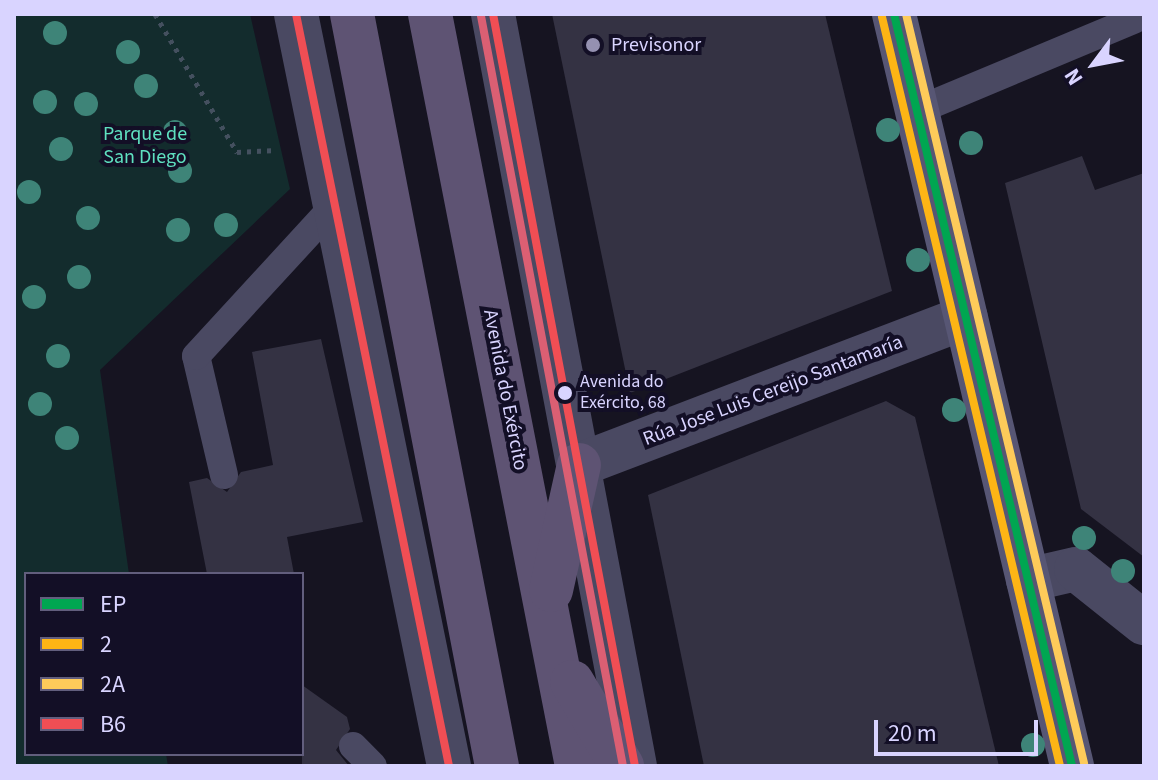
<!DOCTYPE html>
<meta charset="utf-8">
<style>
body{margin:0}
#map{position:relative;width:1158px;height:780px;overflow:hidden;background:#161421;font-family:"Source Sans 3",sans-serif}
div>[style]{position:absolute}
.green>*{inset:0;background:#132c2d}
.building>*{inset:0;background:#343243}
.path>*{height:5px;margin-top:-2.5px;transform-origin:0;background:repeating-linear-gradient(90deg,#44505f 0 4px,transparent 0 10px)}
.lane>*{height:28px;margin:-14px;padding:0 14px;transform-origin:14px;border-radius:14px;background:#4a4962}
.street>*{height:44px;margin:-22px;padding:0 22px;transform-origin:22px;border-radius:22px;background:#4a4962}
.secondary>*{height:44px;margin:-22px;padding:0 22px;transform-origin:22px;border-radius:22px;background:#575674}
.primary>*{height:44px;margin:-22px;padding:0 22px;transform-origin:22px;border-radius:22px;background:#5e5373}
.bus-1>*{height:8px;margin:-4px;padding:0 4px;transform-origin:4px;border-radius:4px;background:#00a651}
.bus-2>*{height:8px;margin:-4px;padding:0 4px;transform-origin:4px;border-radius:4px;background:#fdb515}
.bus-3>*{height:8px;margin:-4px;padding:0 4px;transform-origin:4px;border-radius:4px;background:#fdcb5a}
.bus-4>*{height:8px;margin:-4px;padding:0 4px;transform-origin:4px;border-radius:4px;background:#f04e54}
.bus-5>*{height:8px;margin:-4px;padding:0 4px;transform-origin:4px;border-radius:4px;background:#db5f73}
.trees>*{width:24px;height:24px;margin:-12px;border-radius:50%;background:#3e8478}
.dots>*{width:22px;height:22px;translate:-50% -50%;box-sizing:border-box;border:4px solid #130f26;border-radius:50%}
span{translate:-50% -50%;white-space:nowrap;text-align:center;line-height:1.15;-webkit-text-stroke:8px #130f26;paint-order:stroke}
.bus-label{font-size:18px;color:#d9d4ff}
.left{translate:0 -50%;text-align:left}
.poi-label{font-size:20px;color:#d9d4ff}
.park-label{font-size:20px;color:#5fe0c0}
.street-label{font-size:20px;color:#d9d4ff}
.frame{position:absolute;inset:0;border:16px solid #d9d4ff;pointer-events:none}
.legend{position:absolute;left:24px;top:572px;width:280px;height:184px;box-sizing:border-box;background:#130f26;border:2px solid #625e7d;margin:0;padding:10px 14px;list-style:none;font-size:24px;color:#d9d4ff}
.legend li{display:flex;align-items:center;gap:16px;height:40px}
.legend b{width:40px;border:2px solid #625e7d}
.north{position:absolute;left:1054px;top:24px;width:80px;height:80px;-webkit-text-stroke:6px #130f26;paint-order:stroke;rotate:238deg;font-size:22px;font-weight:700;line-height:32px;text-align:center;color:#d9d4ff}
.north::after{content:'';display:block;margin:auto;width:28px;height:36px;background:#d9d4ff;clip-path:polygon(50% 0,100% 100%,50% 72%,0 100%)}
.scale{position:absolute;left:874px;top:720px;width:164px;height:36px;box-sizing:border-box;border:4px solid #d9d4ff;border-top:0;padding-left:10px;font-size:24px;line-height:28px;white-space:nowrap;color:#d9d4ff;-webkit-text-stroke:6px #130f26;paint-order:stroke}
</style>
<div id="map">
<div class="green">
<div style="clip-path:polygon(14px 14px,250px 14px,290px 189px,100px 370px,129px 574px,26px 574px,26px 754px,166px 754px,168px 766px,14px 766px)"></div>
</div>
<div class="building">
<div style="clip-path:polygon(552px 14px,825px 14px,892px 291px,630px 393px)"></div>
<div style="clip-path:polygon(1082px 156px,1095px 190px,1144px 173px,1144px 557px,1081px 509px,1005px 183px)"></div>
<div style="clip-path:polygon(321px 339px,363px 522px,287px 537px,294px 574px,207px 574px,189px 482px,207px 478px,227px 492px,241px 472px,273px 465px,252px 352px)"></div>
<div style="clip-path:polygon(886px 401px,915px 417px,999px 766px,704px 766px,648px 495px)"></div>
<div style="clip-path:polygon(302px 685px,347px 717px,350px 729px,336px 750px,349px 766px,302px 766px)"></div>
</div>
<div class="path">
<div style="left:155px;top:14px;width:161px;rotate:59.3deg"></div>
<div style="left:237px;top:152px;width:35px;rotate:-3deg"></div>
</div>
<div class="lane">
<div style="left:916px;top:111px;width:236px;rotate:-22.7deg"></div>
<div style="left:224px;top:475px;width:122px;rotate:-103.2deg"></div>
<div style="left:196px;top:356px;width:204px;rotate:-47.4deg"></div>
<div style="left:353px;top:746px;width:28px;rotate:45deg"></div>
</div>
<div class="street">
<div style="left:296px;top:14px;width:767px;rotate:78.5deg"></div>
<div style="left:493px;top:14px;width:765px;rotate:79.31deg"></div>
<div style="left:579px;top:465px;width:414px;rotate:-20.9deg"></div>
<div style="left:1028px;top:580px;width:49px;rotate:-12.9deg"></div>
<div style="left:1076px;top:569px;width:87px;rotate:38.5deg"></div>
</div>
<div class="secondary">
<div style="left:894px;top:14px;width:773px;rotate:76.68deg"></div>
</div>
<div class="primary">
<div style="left:352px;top:14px;width:766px;rotate:79.09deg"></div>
<div style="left:430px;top:14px;width:766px;rotate:78.94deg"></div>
<div style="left:551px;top:590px;width:128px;rotate:-77.4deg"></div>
<div style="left:572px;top:682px;width:98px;rotate:59.2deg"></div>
</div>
<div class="bus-1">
<div style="left:894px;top:14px;width:773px;rotate:76.68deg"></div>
</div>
<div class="bus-2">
<div style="left:882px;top:17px;width:770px;rotate:76.63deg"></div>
</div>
<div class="bus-3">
<div style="left:906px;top:14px;width:770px;rotate:76.63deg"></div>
</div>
<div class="bus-4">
<div style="left:296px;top:14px;width:767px;rotate:78.5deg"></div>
<div style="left:493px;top:14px;width:765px;rotate:79.31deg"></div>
</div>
<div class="bus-5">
<div style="left:481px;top:16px;width:763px;rotate:79.28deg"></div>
</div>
<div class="trees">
<div style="left:55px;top:33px"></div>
<div style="left:128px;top:52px"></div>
<div style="left:146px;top:86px"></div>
<div style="left:45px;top:102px"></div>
<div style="left:86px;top:104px"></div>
<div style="left:888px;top:130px"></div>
<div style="left:175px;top:132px"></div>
<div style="left:971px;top:143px"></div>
<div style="left:61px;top:149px"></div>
<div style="left:180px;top:171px"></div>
<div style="left:29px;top:192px"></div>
<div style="left:88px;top:218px"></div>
<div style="left:226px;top:225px"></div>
<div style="left:178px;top:230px"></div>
<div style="left:918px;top:260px"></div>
<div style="left:79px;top:277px"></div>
<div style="left:34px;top:297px"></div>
<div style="left:58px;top:356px"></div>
<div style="left:40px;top:404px"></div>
<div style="left:954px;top:410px"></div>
<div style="left:67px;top:438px"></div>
<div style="left:1084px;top:538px"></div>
<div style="left:1123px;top:571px"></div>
<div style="left:1033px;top:745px"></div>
</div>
<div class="dots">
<div style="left:593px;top:45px;background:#9591b1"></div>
<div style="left:565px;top:393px;background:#d9d4ff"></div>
</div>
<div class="bus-label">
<span class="left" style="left:580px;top:393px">Avenida do<br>Exército, 68</span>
</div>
<div class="poi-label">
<span class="left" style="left:611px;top:45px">Previsonor</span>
</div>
<div class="park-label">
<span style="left:145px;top:146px">Parque de<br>San Diego</span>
</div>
<div class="street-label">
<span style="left:505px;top:390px;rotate:79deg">Avenida do Exército</span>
<span style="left:773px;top:391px;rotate:-21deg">Rúa Jose Luis Cereijo Santamaría</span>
</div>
<div class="frame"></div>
<ul class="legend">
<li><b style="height:10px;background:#00a651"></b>EP</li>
<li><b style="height:10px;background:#fdb515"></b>2</li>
<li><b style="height:10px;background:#fdcb5a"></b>2A</li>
<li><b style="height:10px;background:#f04e54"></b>B6</li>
</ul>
<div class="north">N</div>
<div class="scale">20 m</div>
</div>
